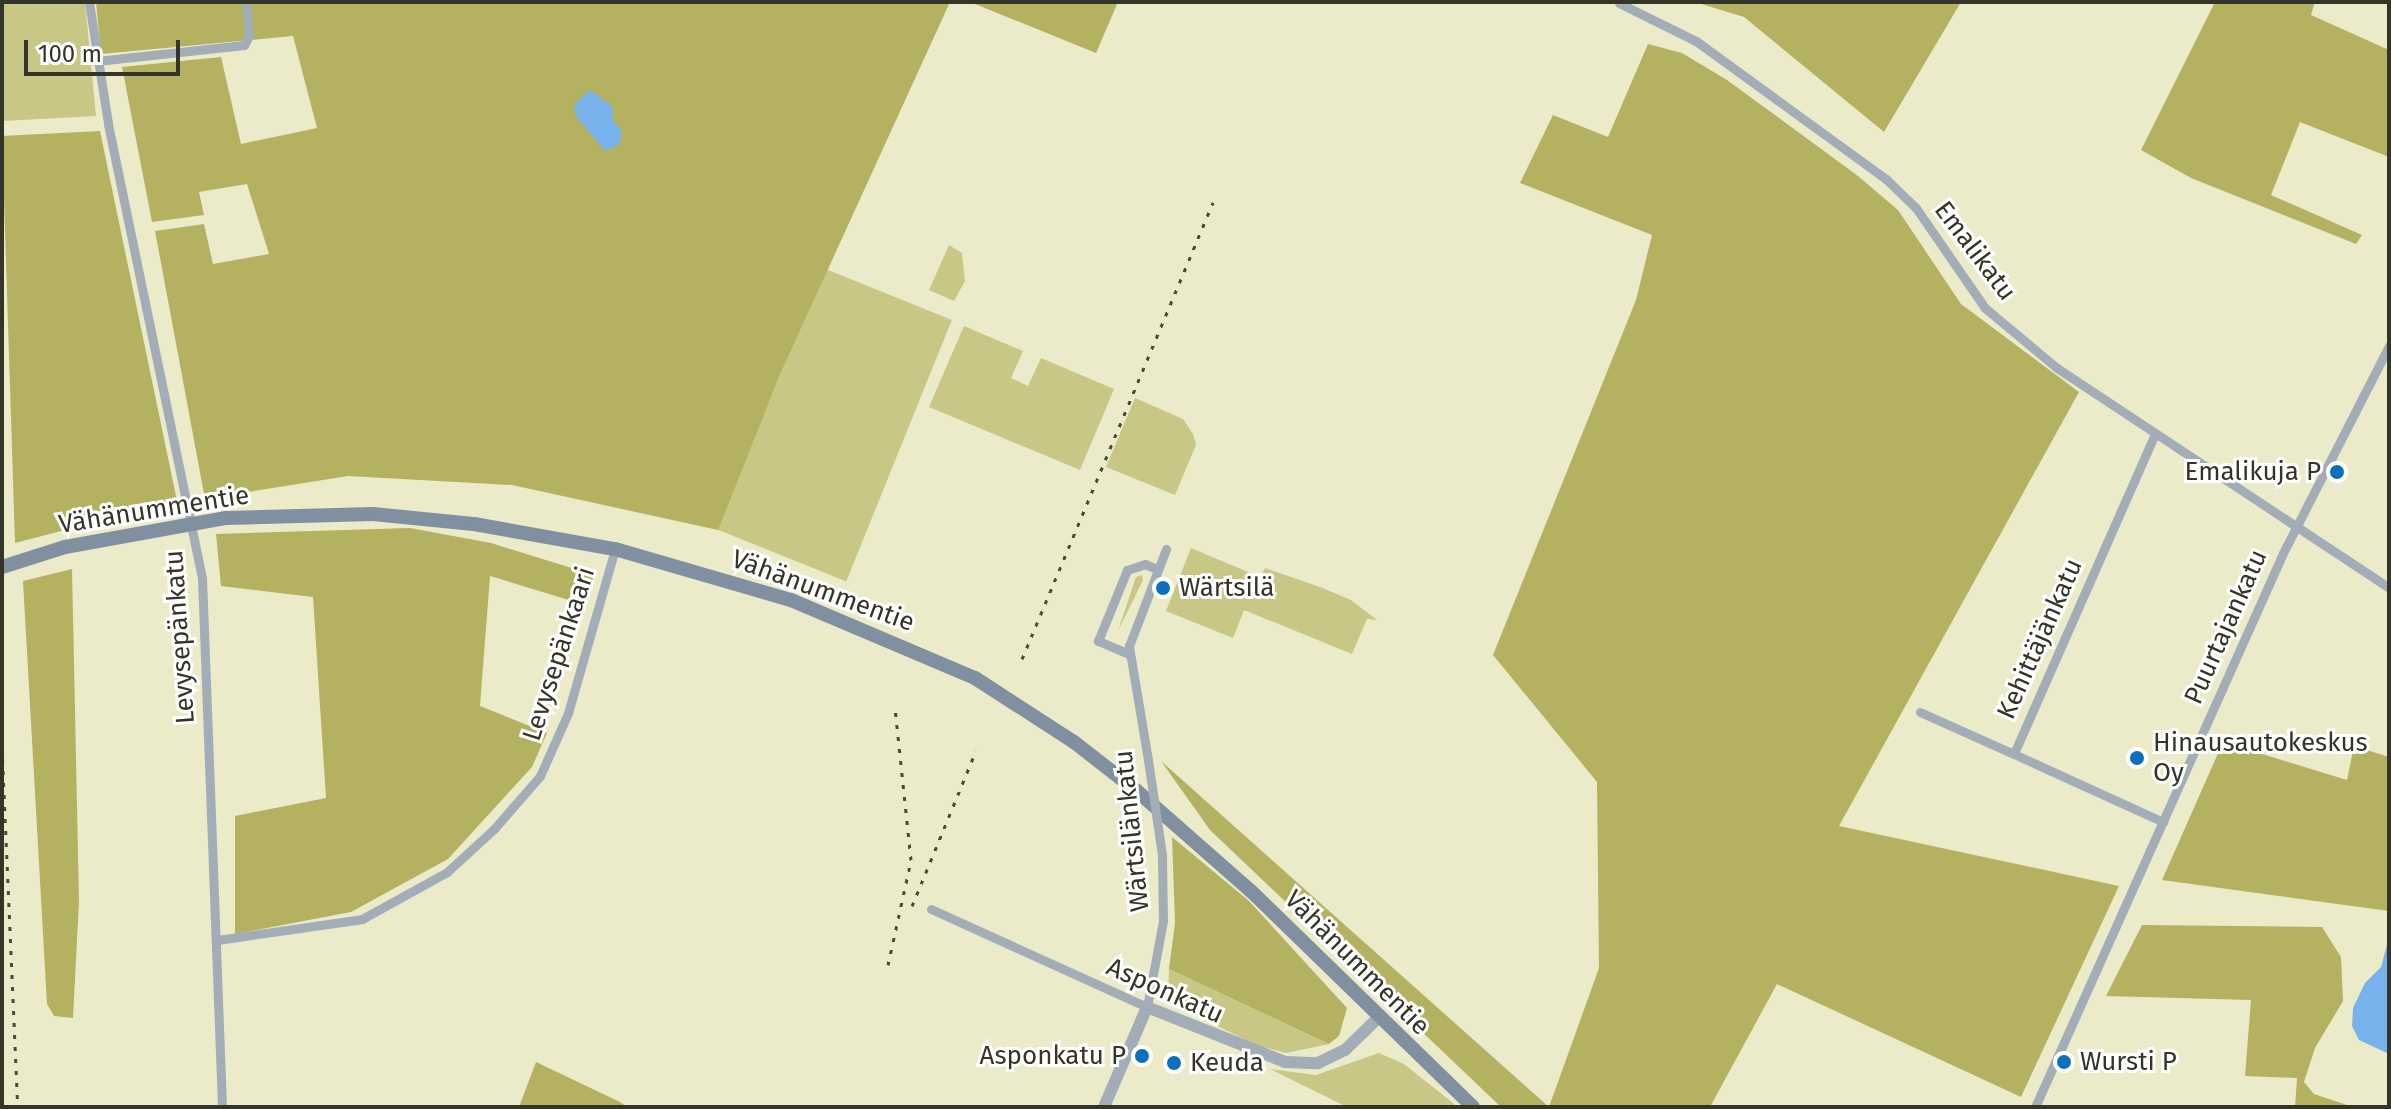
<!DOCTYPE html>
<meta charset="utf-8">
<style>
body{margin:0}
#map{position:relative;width:2391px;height:1109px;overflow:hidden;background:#ebebc9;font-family:"Fira Sans",sans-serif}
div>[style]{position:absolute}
.green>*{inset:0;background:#c8c785;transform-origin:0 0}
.forest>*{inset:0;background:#b4b260}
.water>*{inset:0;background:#77b2ec}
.minor>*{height:9px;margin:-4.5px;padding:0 4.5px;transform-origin:4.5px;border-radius:4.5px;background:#a2adb8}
.tertiary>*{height:12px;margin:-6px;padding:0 6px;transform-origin:6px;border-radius:6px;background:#a2adb8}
.secondary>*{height:14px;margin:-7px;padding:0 7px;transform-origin:7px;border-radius:7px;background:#8090a0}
.rail>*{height:3px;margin-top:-1.5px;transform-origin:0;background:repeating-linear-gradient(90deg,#4a4a3a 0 4px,transparent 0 12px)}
.minor-bridge>*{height:9px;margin:-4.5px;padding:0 4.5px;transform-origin:4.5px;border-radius:4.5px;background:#a2adb8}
.secondary-bridge>*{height:14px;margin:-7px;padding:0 7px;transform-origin:7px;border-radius:7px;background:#8090a0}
.dots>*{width:22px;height:22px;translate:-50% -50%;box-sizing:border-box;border:4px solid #fff;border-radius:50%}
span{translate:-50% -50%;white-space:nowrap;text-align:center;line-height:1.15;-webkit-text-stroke:6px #fff;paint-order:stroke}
.street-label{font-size:26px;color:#343427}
.poi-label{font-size:26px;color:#343427}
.right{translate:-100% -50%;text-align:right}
.left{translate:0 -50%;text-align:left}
.frame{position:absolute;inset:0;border:4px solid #343427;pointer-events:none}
.scale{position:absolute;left:24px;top:40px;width:156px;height:36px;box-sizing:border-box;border:4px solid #343427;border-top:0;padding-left:10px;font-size:24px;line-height:28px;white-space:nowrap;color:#343427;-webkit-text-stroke:6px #fff;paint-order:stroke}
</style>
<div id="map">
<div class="green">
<div style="clip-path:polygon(2px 2px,85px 2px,96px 116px,2px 121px)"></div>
<div style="clip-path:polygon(949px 245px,962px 253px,965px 281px,954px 301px,929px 290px)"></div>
<div style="left:823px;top:268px;width:139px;height:282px;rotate:22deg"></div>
<div style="clip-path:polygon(964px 326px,1023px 351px,1011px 378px,1028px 386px,1041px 358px,1114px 389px,1080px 470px,929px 407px)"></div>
<div style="clip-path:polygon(1135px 398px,1183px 419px,1193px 434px,1196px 445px,1175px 495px,1106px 467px)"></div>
<div style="clip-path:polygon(1191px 548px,1260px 577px,1265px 568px,1320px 587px,1351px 600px,1377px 620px,1367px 619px,1352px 654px,1244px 610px,1233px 638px,1166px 611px)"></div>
<div style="clip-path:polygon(1142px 575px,1143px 580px,1118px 631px,1136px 577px)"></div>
<div style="clip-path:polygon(1169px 969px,1329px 1044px,1286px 1053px,1256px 1045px,1168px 1002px)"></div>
<div style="clip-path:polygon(1379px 1053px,1404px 1064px,1458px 1107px,1347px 1107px,1270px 1069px,1316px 1075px)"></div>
</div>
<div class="forest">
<div style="clip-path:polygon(96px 2px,950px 2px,781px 372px,718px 530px,512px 485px,348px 476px,205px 499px,155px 231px,204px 224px,213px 264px,269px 254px,247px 184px,199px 192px,204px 215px,152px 222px,122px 67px,221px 57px,241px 144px,317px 128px,293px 36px,101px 54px)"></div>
<div style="clip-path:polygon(970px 2px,1118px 2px,1096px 53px)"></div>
<div style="clip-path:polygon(1695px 2px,1961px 2px,1884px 132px,1744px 17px)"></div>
<div style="clip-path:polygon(2215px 2px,2315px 2px,2311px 15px,2389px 50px,2389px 157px,2300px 122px,2271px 195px,2362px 235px,2356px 244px,2191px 178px,2141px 150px)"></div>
<div style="clip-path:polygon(1648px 44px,1682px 53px,1727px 80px,1858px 176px,1898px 210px,1961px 304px,2079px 392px,1839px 826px,2119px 886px,2021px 1097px,1777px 984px,1710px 1107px,1501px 1107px,1210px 830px,1161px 761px,1549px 1107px,1599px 968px,1597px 782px,1493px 655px,1636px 300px,1652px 235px,1520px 183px,1553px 115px,1608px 137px)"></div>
<div style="clip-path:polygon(100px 131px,177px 501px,15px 543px,2px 136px)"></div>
<div style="clip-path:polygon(410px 528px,491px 543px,594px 575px,585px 605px,490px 576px,480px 706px,547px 733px,532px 767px,448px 859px,351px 912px,235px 934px,235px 816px,326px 798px,313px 597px,221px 586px,216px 534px)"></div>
<div style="clip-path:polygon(72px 569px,79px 901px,73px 1018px,54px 1016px,47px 1004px,23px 581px)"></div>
<div style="clip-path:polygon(2223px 742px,2347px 780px,2354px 746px,2389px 757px,2389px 911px,2162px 880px)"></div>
<div style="clip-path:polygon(1172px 837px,1249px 901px,1347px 1008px,1339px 1036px,1329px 1044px,1169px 969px,1175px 923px)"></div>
<div style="clip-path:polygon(2142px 925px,2322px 927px,2341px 957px,2343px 1001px,2315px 1048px,2304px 1082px,2314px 1094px,2353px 1107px,2295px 1107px,2297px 1078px,2245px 1076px,2251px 1000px,2106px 996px)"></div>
<div style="clip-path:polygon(536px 1062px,620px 1102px,627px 1107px,519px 1107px)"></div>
</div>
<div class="water">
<div style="clip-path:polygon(590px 90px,612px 106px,614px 122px,622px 131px,619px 145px,605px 151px,576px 116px,574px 105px)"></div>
<div style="clip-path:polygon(2389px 937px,2389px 1052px,2387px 1053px,2359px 1040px,2352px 1026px,2353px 1008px,2365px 983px,2381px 967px)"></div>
</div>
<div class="minor">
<div style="left:89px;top:2px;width:123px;rotate:81.1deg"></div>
<div style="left:108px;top:124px;width:464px;rotate:78.3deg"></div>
<div style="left:202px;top:578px;width:529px;rotate:87.83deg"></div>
<div style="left:1619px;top:3px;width:86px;rotate:26.3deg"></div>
<div style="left:1696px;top:41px;width:235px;rotate:36deg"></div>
<div style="left:1886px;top:179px;width:42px;rotate:44deg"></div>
<div style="left:1916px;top:208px;width:121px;rotate:55.4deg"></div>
<div style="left:1985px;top:308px;width:94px;rotate:39.8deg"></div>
<div style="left:2057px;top:368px;width:398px;rotate:33.5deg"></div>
<div style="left:97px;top:61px;width:148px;rotate:-6.2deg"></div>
<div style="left:244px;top:45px;width:10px;rotate:-61deg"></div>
<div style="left:249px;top:36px;width:34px;rotate:-95deg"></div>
<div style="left:2154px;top:436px;width:347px;rotate:113.8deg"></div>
<div style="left:2014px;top:754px;width:164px;rotate:24.5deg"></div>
<div style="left:1129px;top:654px;width:34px;rotate:-157deg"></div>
<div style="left:1098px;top:641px;width:77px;rotate:-67.8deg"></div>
<div style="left:1127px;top:570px;width:19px;rotate:-18deg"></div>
<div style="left:1145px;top:564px;width:13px;rotate:23deg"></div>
<div style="left:1920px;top:712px;width:103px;rotate:24.1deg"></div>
<div style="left:1148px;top:760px;width:116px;rotate:-99.5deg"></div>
<div style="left:1129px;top:646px;width:104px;rotate:-69.1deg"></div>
<div style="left:931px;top:909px;width:237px;rotate:24.4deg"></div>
<div style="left:1147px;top:1007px;width:87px;rotate:-79.5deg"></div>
<div style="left:1163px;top:921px;width:66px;rotate:-90.9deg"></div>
<div style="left:217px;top:940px;width:147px;rotate:-8.2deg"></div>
<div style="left:362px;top:919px;width:97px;rotate:-28.9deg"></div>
<div style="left:447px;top:872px;width:64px;rotate:-42.5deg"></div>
<div style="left:494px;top:829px;width:70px;rotate:-49deg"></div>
<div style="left:540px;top:776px;width:69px;rotate:-66deg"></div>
<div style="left:568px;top:713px;width:171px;rotate:-74deg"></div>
<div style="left:2035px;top:1107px;width:607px;rotate:-65.88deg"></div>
<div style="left:2283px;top:553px;width:233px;rotate:-62.9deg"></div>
</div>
<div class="tertiary">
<div style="left:1104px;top:1107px;width:109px;rotate:-66.7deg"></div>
<div style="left:1147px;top:1007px;width:149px;rotate:21.7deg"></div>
<div style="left:1285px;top:1062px;width:33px;rotate:2deg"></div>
<div style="left:1318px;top:1063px;width:30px;rotate:-26deg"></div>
<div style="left:1345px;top:1050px;width:45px;rotate:-44.1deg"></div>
</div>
<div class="secondary">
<div style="left:226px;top:518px;width:147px;rotate:-1.6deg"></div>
<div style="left:373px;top:514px;width:101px;rotate:5.7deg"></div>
<div style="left:474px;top:524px;width:143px;rotate:10.1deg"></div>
<div style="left:615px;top:549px;width:183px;rotate:16.2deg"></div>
<div style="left:791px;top:600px;width:200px;rotate:23deg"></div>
<div style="left:975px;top:678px;width:118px;rotate:32.9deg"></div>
<div style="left:1074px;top:742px;width:80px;rotate:37.9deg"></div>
<div style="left:1137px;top:791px;width:153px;rotate:41.3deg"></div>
<div style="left:1252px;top:892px;width:308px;rotate:44.2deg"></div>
</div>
<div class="rail">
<div style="left:1022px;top:659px;width:495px;rotate:-67.3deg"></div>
<div style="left:2px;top:747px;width:360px;rotate:87.5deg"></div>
<div style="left:912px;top:906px;width:168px;rotate:-67.6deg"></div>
<div style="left:888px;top:965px;width:107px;rotate:-77.6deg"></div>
<div style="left:911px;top:860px;width:154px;rotate:-96deg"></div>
</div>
<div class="minor-bridge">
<div style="left:1148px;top:760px;width:96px;rotate:81.6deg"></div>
</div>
<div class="secondary-bridge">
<div style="left:2px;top:567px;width:66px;rotate:-17.6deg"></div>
<div style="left:65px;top:547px;width:164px;rotate:-10.2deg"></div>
</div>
<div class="dots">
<div style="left:2337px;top:472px;background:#0b71bd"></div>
<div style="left:1163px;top:588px;background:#0b71bd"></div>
<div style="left:2137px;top:758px;background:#0b71bd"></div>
<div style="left:1142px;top:1056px;background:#0b71bd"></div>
<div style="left:2064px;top:1062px;background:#0b71bd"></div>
<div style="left:1174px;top:1063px;background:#0b71bd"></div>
</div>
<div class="street-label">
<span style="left:1975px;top:251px;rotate:53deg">Emalikatu</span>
<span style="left:154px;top:510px;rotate:-9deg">Vähänummentie</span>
<span style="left:823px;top:591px;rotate:20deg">Vähänummentie</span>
<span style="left:2226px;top:627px;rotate:-66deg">Puurtajankatu</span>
<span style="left:180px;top:637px;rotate:-94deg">Levysepänkatu</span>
<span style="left:2040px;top:639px;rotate:-66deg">Kehittäjänkatu</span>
<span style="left:559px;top:654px;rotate:-72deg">Levysepänkaari</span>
<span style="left:1132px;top:831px;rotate:-96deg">Wärtsilänkatu</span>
<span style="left:1357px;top:963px;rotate:45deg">Vähänummentie</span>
<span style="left:1165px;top:991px;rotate:24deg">Asponkatu</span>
</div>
<div class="poi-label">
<span class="right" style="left:2321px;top:472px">Emalikuja P</span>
<span class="left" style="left:1179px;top:588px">Wärtsilä</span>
<span class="left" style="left:2153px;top:758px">Hinausautokeskus<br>Oy</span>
<span class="right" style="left:1126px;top:1056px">Asponkatu P</span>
<span class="left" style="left:2080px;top:1062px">Wursti P</span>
<span class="left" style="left:1190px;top:1063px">Keuda</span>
</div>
<div class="frame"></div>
<div class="scale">100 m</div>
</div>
